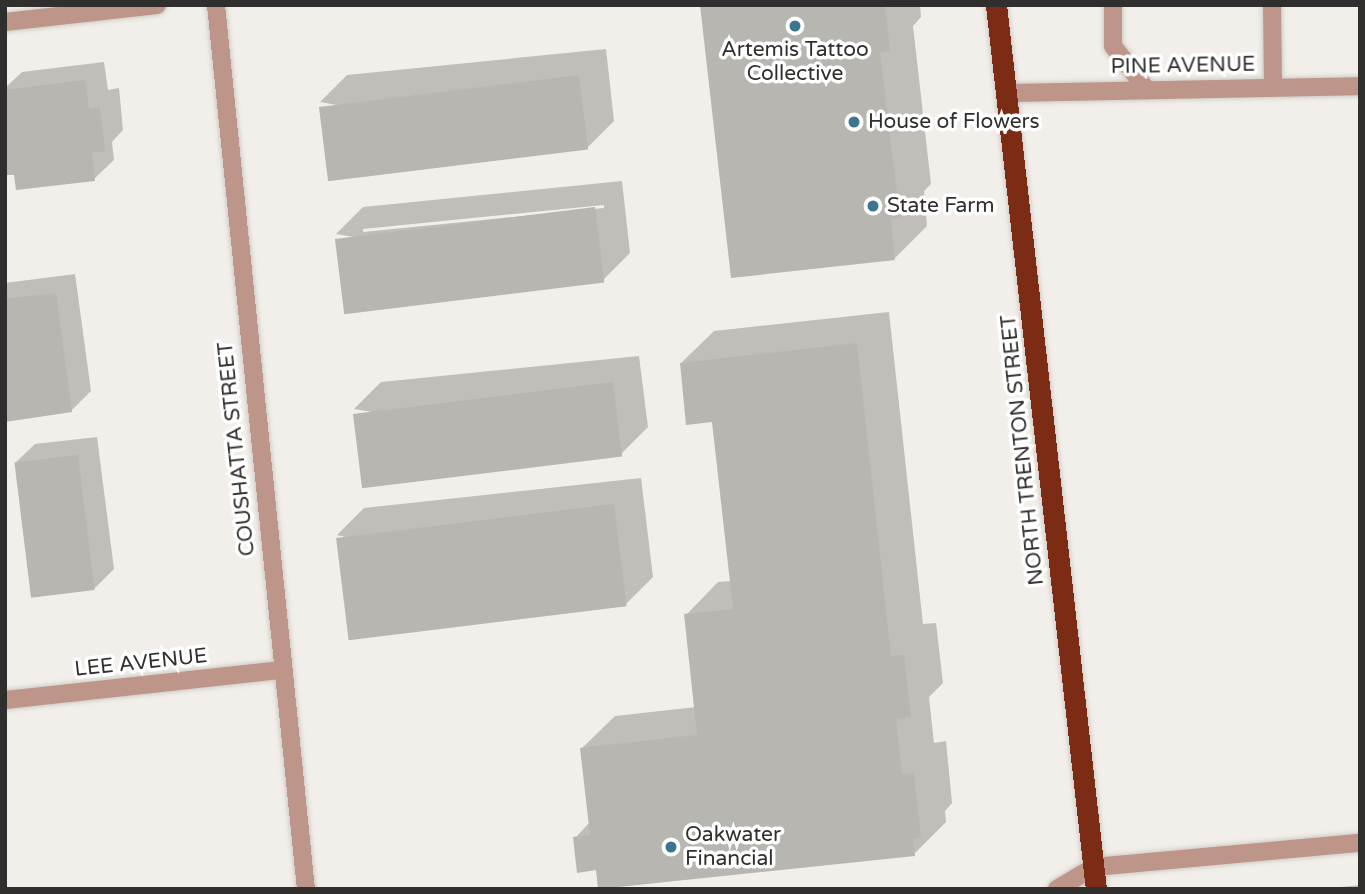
<!DOCTYPE html>
<style>
body{margin:0}
#map{position:relative;width:1365px;height:894px;overflow:hidden;background:#f2eee9;font-family:"Varela Round",sans-serif}
div>[style]{position:absolute}
.shadow>*{inset:0;background:#0003}
.building>*{inset:0;background:#b7b6b1;transform-origin:0 0}
.roads{filter:drop-shadow(0 0 2px #cfccc7) drop-shadow(0 0 2px #cfccc7)}
.minor>*{height:18px;margin:-9px;padding:0 9px;transform-origin:9px;border-radius:9px;background:#be9589}
.highway>*{height:21px;margin:-10.5px;padding:0 10.5px;transform-origin:10.5px;border-radius:10.5px;background:#7c2b14}
.dots>*{width:19px;height:19px;translate:-50% -50%;box-sizing:border-box;border:4px solid #fff;border-radius:50%}
span{translate:-50% -50%;white-space:nowrap;text-align:center;line-height:1.15;-webkit-text-stroke:7px #fff;paint-order:stroke}
.poi-label{font-size:21px;color:#312f2e}
.left{translate:0 -50%;text-align:left}
.street-label{font-size:21px;color:#312f2e}
.frame{position:absolute;inset:0;border:7px solid #312f2e;pointer-events:none}
</style>
<div id="map">
<div class="shadow">
<div style="clip-path:polygon(702px 5px,920px 5px,921px 17px,913px 26px,931px 184px,924px 191px,927px 226px,895px 258px)"></div>
<div style="clip-path:polygon(606px 49px,614px 121px,587px 148px,320px 102px,347px 75px)"></div>
<div style="clip-path:polygon(104px 62px,108px 90px,119px 88px,123px 130px,112px 142px,114px 160px,94px 179px,6px 117px,5px 88px,22px 72px)"></div>
<div style="clip-path:polygon(evenodd,622px 181px,630px 253px,603px 280px,336px 234px,363px 207px,622px 181px,604px 205px,604px 208px,363px 232px,363px 229px,604px 205px)"></div>
<div style="clip-path:polygon(75px 274px,91px 391px,71px 411px,5px 414px,5px 283px)"></div>
<div style="clip-path:polygon(889px 312px,923px 624px,936px 623px,943px 683px,929px 697px,934px 743px,946px 741px,952px 803px,945px 811px,946px 822px,914px 854px,600px 889px,598px 868px,575px 838px,590px 822px,582px 748px,615px 716px,696px 707px,686px 615px,718px 582px,731px 581px,714px 420px,681px 363px,714px 331px)"></div>
<div style="clip-path:polygon(639px 356px,648px 427px,621px 454px,354px 409px,381px 382px)"></div>
<div style="clip-path:polygon(97px 437px,114px 569px,94px 589px,15px 463px,35px 444px)"></div>
<div style="clip-path:polygon(641px 478px,653px 577px,626px 604px,337px 535px,364px 508px)"></div>
<div style="clip-path:polygon(1360px 885px,1360px 889px,1322px 889px)"></div>
</div>
<div class="building">
<div style="clip-path:polygon(700px 5px,885px 5px,890px 51px,880px 52px,900px 218px,891px 219px,895px 260px,731px 278px)"></div>
<div style="left:579px;top:75px;width:75px;height:262px;rotate:83deg"></div>
<div style="clip-path:polygon(85px 80px,89px 109px,100px 107px,105px 151px,92px 153px,95px 181px,16px 190px,14px 175px,5px 175px,5px 90px)"></div>
<div style="left:595px;top:207px;width:76px;height:262px;rotate:83deg"></div>
<div style="clip-path:polygon(56px 293px,72px 412px,5px 422px,5px 299px)"></div>
<div style="clip-path:polygon(857px 343px,891px 656px,904px 655px,911px 717px,896px 719px,902px 774px,914px 773px,921px 837px,913px 839px,915px 856px,598px 889px,596px 870px,577px 873px,573px 837px,590px 835px,580px 748px,697px 735px,684px 614px,733px 609px,712px 422px,686px 425px,680px 363px)"></div>
<div style="left:613px;top:382px;width:75px;height:262px;rotate:83deg"></div>
<div style="left:78px;top:455px;width:136px;height:64px;rotate:83deg"></div>
<div style="left:614px;top:504px;width:103px;height:280px;rotate:83deg"></div>
</div>
<div class="roads">
<div class="minor">
<div style="left:216px;top:5px;width:889px;rotate:84.19deg"></div>
<div style="left:1113px;top:5px;width:41px;rotate:90deg"></div>
<div style="left:1113px;top:46px;width:56px;rotate:52.3deg"></div>
<div style="left:1272px;top:5px;width:82px;rotate:89.3deg"></div>
<div style="left:5px;top:22px;width:153px;rotate:-6.4deg"></div>
<div style="left:1007px;top:93px;width:353px;rotate:-1.1deg"></div>
<div style="left:5px;top:700px;width:279px;rotate:-6.2deg"></div>
<div style="left:1057px;top:889px;width:43px;rotate:-30.7deg"></div>
<div style="left:1094px;top:867px;width:267px;rotate:-5.2deg"></div>
</div>
<div class="highway">
<div style="left:996px;top:5px;width:890px;rotate:83.55deg"></div>
</div>
</div>
<div class="dots">
<div style="left:795px;top:26px;background:#3b758e"></div>
<div style="left:854px;top:122px;background:#3b758e"></div>
<div style="left:873px;top:206px;background:#3b758e"></div>
<div style="left:671px;top:847px;background:#3b758e"></div>
</div>
<div class="poi-label">
<span style="left:795px;top:62px">Artemis Tattoo<br>Collective</span>
<span class="left" style="left:868px;top:122px">House of Flowers</span>
<span class="left" style="left:887px;top:206px">State Farm</span>
<span class="left" style="left:685px;top:847px">Oakwater<br>Financial</span>
</div>
<div class="street-label">
<span style="left:1183px;top:66px;rotate:-1deg">PINE AVENUE</span>
<span style="left:237px;top:449px;rotate:-96deg">COUSHATTA STREET</span>
<span style="left:1023px;top:450px;rotate:-96deg">NORTH TRENTON STREET</span>
<span style="left:141px;top:663px;rotate:-6deg">LEE AVENUE</span>
</div>
<div class="frame"></div>
</div>
